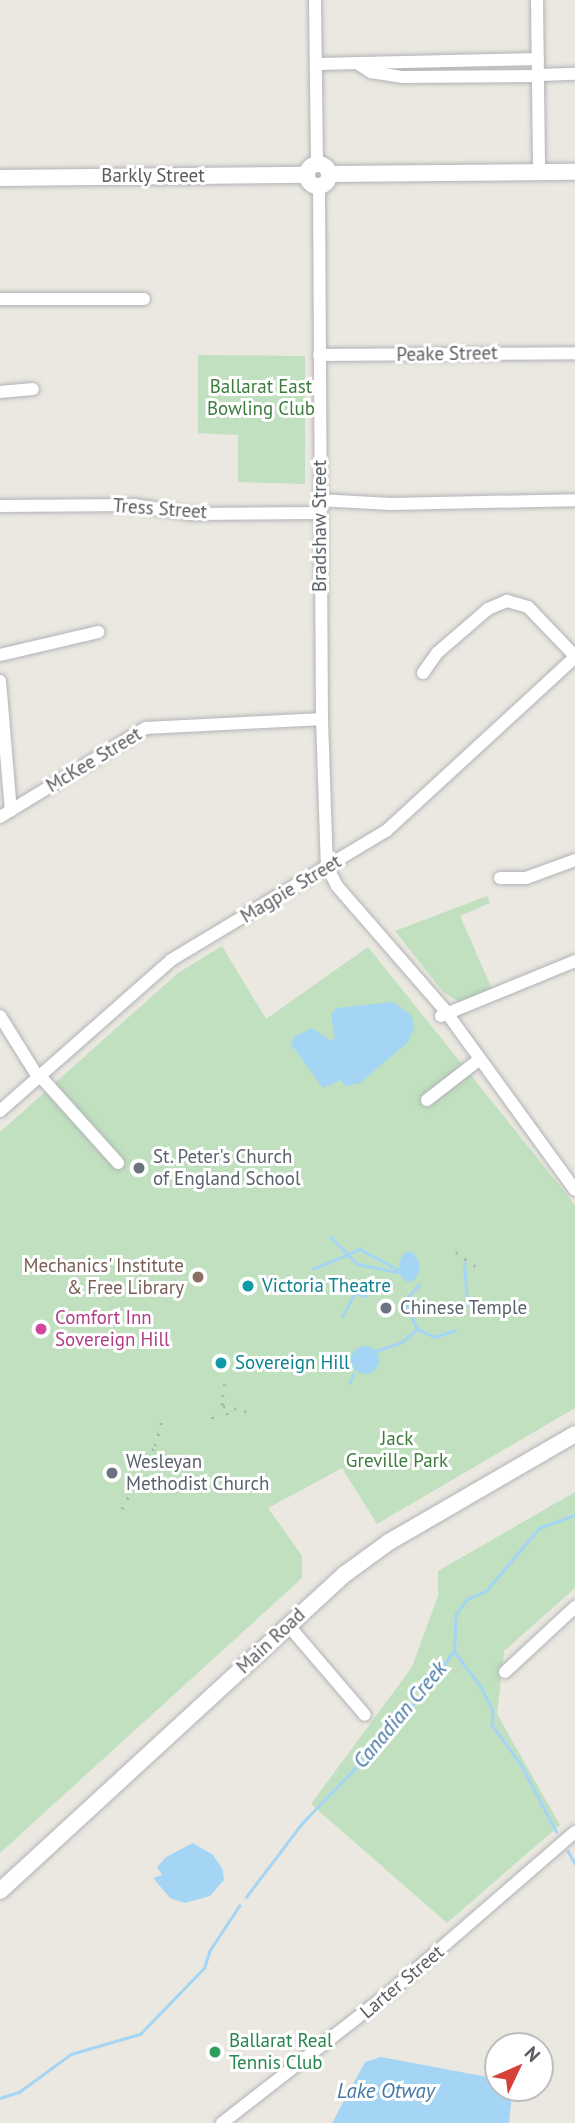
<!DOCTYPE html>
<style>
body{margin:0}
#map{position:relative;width:575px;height:2123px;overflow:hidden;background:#eae8e0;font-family:"PT Sans",sans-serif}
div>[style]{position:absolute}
.green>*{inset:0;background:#c0e0bf}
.water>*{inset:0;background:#a5d5f5}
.round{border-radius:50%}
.stream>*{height:2.5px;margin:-1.25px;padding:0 1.25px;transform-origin:1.25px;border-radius:1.25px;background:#a5d5f5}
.canal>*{height:10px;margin:-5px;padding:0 5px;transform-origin:5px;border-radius:5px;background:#a5d5f5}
.canal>.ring{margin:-5px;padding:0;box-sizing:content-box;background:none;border:10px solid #a5d5f5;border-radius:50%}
.roads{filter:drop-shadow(0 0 2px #b1b3b7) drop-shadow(0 0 2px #b1b3b7)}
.street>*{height:12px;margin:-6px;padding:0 6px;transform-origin:6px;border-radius:6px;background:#fff}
.secondary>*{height:16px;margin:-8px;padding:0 8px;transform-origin:8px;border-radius:8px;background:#fff}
.secondary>.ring{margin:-8px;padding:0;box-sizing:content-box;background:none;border:16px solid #fff;border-radius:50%}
.rail>*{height:2.5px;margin-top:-1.25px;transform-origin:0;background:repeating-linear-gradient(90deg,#afb0b0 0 2px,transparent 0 11px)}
.dots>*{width:19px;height:19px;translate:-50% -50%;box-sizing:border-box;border:4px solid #fff;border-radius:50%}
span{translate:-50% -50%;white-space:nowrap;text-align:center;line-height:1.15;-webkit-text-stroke:6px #fff;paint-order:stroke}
.street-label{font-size:19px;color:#595c60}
.park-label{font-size:19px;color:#3c7c3d}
.worship-label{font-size:19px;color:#5b616d}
.left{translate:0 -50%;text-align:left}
.education-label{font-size:19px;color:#785e54}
.right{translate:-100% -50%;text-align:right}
.culture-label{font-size:19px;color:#0d838f}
.hotel-label{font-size:19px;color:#b23c85}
.leisure-label{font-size:19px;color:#27864d}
.water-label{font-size:21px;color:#4677a5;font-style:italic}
.north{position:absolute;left:484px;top:2032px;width:70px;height:70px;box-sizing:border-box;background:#fff;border:2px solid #bdbebf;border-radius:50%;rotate:46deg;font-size:19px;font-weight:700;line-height:28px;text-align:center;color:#595c60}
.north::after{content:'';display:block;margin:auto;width:24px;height:32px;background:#d6423b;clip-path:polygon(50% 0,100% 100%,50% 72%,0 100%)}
</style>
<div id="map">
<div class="green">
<div style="clip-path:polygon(198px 355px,305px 356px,305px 484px,238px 482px,238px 435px,198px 433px)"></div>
<div style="clip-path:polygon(487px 896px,490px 903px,460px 916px,492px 989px,459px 1002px,443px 992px,395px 931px)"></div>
<div style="clip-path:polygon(222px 946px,266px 1019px,368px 947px,575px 1205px,575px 1408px,377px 1524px,342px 1468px,268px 1508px,302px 1556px,302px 1578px,0 1853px,0 1132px,178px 973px)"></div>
<div style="clip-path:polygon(575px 1492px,575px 1588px,504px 1651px,497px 1714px,560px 1825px,447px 1923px,311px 1804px,412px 1667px,438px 1596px,438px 1571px)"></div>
</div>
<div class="water">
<div style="clip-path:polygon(393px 1002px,412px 1016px,414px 1029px,408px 1042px,360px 1083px,346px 1086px,340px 1080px,323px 1088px,291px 1044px,294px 1037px,312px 1028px,331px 1041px,335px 1037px,331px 1015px,336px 1008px)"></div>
<div class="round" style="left:351px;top:1346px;width:28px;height:28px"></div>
<div style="clip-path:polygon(193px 1843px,213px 1855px,223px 1870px,224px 1880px,210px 1896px,185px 1903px,170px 1898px,153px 1878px,162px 1875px,157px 1867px,166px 1857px)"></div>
<div style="clip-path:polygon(381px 2057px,498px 2079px,498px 2088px,512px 2094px,509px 2123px,332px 2123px,365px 2062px)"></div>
</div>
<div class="stream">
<div style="left:331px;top:1237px;width:37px;rotate:46deg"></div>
<div style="left:357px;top:1264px;width:46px;rotate:11.3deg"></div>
<div style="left:313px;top:1269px;width:51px;rotate:-23.1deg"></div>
<div style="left:360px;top:1249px;width:57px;rotate:28.4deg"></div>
<div style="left:461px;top:1313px;width:13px;rotate:-61deg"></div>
<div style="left:467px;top:1302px;width:40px;rotate:-94.3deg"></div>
<div style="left:342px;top:1317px;width:27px;rotate:-62deg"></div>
<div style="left:355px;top:1293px;width:11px;rotate:15deg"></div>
<div style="left:417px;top:1329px;width:20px;rotate:24deg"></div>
<div style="left:435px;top:1337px;width:21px;rotate:-19deg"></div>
<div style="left:375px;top:1351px;width:28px;rotate:-18deg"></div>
<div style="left:402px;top:1342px;width:20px;rotate:-41deg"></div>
<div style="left:417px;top:1329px;width:31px;rotate:-115deg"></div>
<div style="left:404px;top:1301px;width:22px;rotate:-47deg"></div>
<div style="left:350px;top:1383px;width:9px;rotate:-72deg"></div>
<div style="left:455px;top:1652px;width:44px;rotate:53.4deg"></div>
<div style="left:481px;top:1687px;width:27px;rotate:63deg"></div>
<div style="left:493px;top:1711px;width:14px;rotate:94deg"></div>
<div style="left:492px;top:1725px;width:49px;rotate:53.4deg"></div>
<div style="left:521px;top:1764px;width:76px;rotate:62.4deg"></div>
<div style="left:568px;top:1851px;width:14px;rotate:60deg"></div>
<div style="left:246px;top:1897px;width:94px;rotate:-52.8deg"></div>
<div style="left:303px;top:1822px;width:128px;rotate:-45.9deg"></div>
<div style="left:392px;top:1730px;width:72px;rotate:-50.6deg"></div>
<div style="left:438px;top:1674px;width:29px;rotate:-56deg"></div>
<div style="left:454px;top:1650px;width:36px;rotate:-87deg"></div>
<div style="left:456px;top:1614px;width:19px;rotate:-54deg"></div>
<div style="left:467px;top:1599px;width:21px;rotate:-23deg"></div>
<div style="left:486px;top:1591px;width:82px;rotate:-49.9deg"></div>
<div style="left:539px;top:1528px;width:38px;rotate:-20deg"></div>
<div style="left:0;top:2098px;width:20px;rotate:-18deg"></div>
<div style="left:19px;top:2092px;width:64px;rotate:-36.2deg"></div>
<div style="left:71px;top:2054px;width:72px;rotate:-16.2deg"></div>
<div style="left:140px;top:2034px;width:92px;rotate:-45.9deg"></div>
<div style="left:204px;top:1968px;width:19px;rotate:-72deg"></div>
<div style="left:210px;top:1950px;width:53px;rotate:-56.6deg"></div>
</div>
<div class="canal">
<div class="ring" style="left:403.5px;top:1256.5px;width:-3px;height:-3px"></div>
</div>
<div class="roads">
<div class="street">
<div style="left:315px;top:0;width:164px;rotate:89.3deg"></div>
<div style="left:537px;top:0;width:172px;rotate:89.3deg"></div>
<div style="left:357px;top:63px;width:17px;rotate:33deg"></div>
<div style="left:371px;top:72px;width:31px;rotate:9deg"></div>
<div style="left:402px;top:77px;width:137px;rotate:-0.4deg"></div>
<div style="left:317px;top:64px;width:221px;rotate:-1.3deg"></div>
<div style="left:539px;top:75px;width:36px;rotate:-2deg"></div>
<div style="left:319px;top:186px;width:533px;rotate:89.68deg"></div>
<div style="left:322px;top:719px;width:148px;rotate:88.1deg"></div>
<div style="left:327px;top:867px;width:21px;rotate:62deg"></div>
<div style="left:337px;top:886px;width:163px;rotate:49deg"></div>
<div style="left:444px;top:1009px;width:223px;rotate:54.1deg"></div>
<div style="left:0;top:299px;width:144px"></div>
<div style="left:319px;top:355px;width:256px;rotate:-0.4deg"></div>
<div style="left:0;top:392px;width:33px;rotate:-5deg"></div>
<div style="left:319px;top:500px;width:72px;rotate:3.2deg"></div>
<div style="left:391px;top:504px;width:184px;rotate:-1.2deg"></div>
<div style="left:0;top:506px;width:134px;rotate:-0.4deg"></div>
<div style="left:134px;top:505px;width:58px;rotate:9deg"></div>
<div style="left:191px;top:514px;width:128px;rotate:-0.4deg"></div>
<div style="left:0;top:655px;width:101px;rotate:-13.2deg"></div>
<div style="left:423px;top:673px;width:24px;rotate:-55deg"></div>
<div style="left:437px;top:653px;width:67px;rotate:-40.8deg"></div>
<div style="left:488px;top:609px;width:21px;rotate:-23deg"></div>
<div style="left:507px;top:601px;width:22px;rotate:16deg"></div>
<div style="left:528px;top:607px;width:68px;rotate:46.2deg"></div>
<div style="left:0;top:681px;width:130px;rotate:85.2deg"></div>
<div style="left:0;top:817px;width:171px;rotate:-31.4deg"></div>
<div style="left:146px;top:728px;width:176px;rotate:-2.9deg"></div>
<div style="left:500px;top:878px;width:26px"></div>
<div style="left:526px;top:878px;width:52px;rotate:-20.2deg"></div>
<div style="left:0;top:1016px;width:72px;rotate:58.1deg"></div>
<div style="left:441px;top:1016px;width:145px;rotate:-22.3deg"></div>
<div style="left:40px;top:1076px;width:117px;rotate:48.1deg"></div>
<div style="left:427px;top:1100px;width:62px;rotate:-37.8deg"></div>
<div style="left:0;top:1111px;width:228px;rotate:-41.4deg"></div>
<div style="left:171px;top:960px;width:251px;rotate:-31deg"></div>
<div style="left:386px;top:831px;width:257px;rotate:-42.6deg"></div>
<div style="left:288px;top:1625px;width:118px;rotate:49.5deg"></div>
<div style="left:505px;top:1672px;width:96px;rotate:-42.9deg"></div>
<div style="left:222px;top:2123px;width:212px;rotate:-37.9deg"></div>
<div style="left:389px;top:1993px;width:246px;rotate:-40.9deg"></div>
</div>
<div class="secondary">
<div class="ring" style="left:307px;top:164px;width:6px;height:6px"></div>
<div style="left:329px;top:174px;width:246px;rotate:-0.5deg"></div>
<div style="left:0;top:178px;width:307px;rotate:-0.6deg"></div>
<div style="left:0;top:1891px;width:469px;rotate:-42.6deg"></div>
<div style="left:345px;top:1574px;width:54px;rotate:-36deg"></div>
<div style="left:389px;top:1542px;width:215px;rotate:-30.1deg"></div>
</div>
</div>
<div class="rail">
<div style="left:456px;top:1252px;width:24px;rotate:36deg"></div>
<div style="left:225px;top:1384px;width:19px;rotate:99deg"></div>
<div style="left:222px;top:1403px;width:14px;rotate:65deg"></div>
<div style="left:223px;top:1406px;width:27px;rotate:13deg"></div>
<div style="left:212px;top:1419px;width:11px;rotate:-80deg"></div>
<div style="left:122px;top:1509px;width:71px;rotate:-62.4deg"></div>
<div style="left:155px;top:1446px;width:31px;rotate:-75deg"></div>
</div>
<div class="dots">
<div style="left:139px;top:1168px;background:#6b7280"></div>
<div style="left:198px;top:1277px;background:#8d6e63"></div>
<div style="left:248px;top:1286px;background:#0f9aa8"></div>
<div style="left:386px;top:1308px;background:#6b7280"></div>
<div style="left:41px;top:1329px;background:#d1479c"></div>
<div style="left:221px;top:1363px;background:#0f9aa8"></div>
<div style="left:112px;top:1473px;background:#6b7280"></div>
<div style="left:215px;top:2052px;background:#2e9e5b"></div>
</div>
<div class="street-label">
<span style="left:153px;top:176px">Barkly Street</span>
<span style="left:447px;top:354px;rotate:-1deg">Peake Street</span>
<span style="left:160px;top:509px;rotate:4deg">Tress Street</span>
<span style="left:320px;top:526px;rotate:-90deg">Bradshaw Street</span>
<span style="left:94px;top:760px;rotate:-31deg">McKee Street</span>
<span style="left:291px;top:889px;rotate:-31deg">Magpie Street</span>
<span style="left:271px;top:1641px;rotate:-43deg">Main Road</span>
<span style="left:402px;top:1982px;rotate:-40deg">Larter Street</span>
</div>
<div class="park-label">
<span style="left:261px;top:398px">Ballarat East<br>Bowling Club</span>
<span style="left:397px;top:1450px">Jack<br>Greville Park</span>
</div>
<div class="worship-label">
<span class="left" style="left:153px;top:1168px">St. Peter's Church<br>of England School</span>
<span class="left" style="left:400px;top:1308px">Chinese Temple</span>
<span class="left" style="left:126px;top:1473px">Wesleyan<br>Methodist Church</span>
</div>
<div class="education-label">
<span class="right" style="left:184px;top:1277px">Mechanics' Institute<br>&amp; Free Library</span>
</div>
<div class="culture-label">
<span class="left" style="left:262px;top:1286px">Victoria Theatre</span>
<span class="left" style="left:235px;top:1363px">Sovereign Hill</span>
</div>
<div class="hotel-label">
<span class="left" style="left:55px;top:1329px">Comfort Inn<br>Sovereign Hill</span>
</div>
<div class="leisure-label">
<span class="left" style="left:229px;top:2052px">Ballarat Real<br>Tennis Club</span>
</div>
<div class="water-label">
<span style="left:400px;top:1715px;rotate:-50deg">Canadian Creek</span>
<span style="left:386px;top:2091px">Lake Otway</span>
</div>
<div class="north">N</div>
</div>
